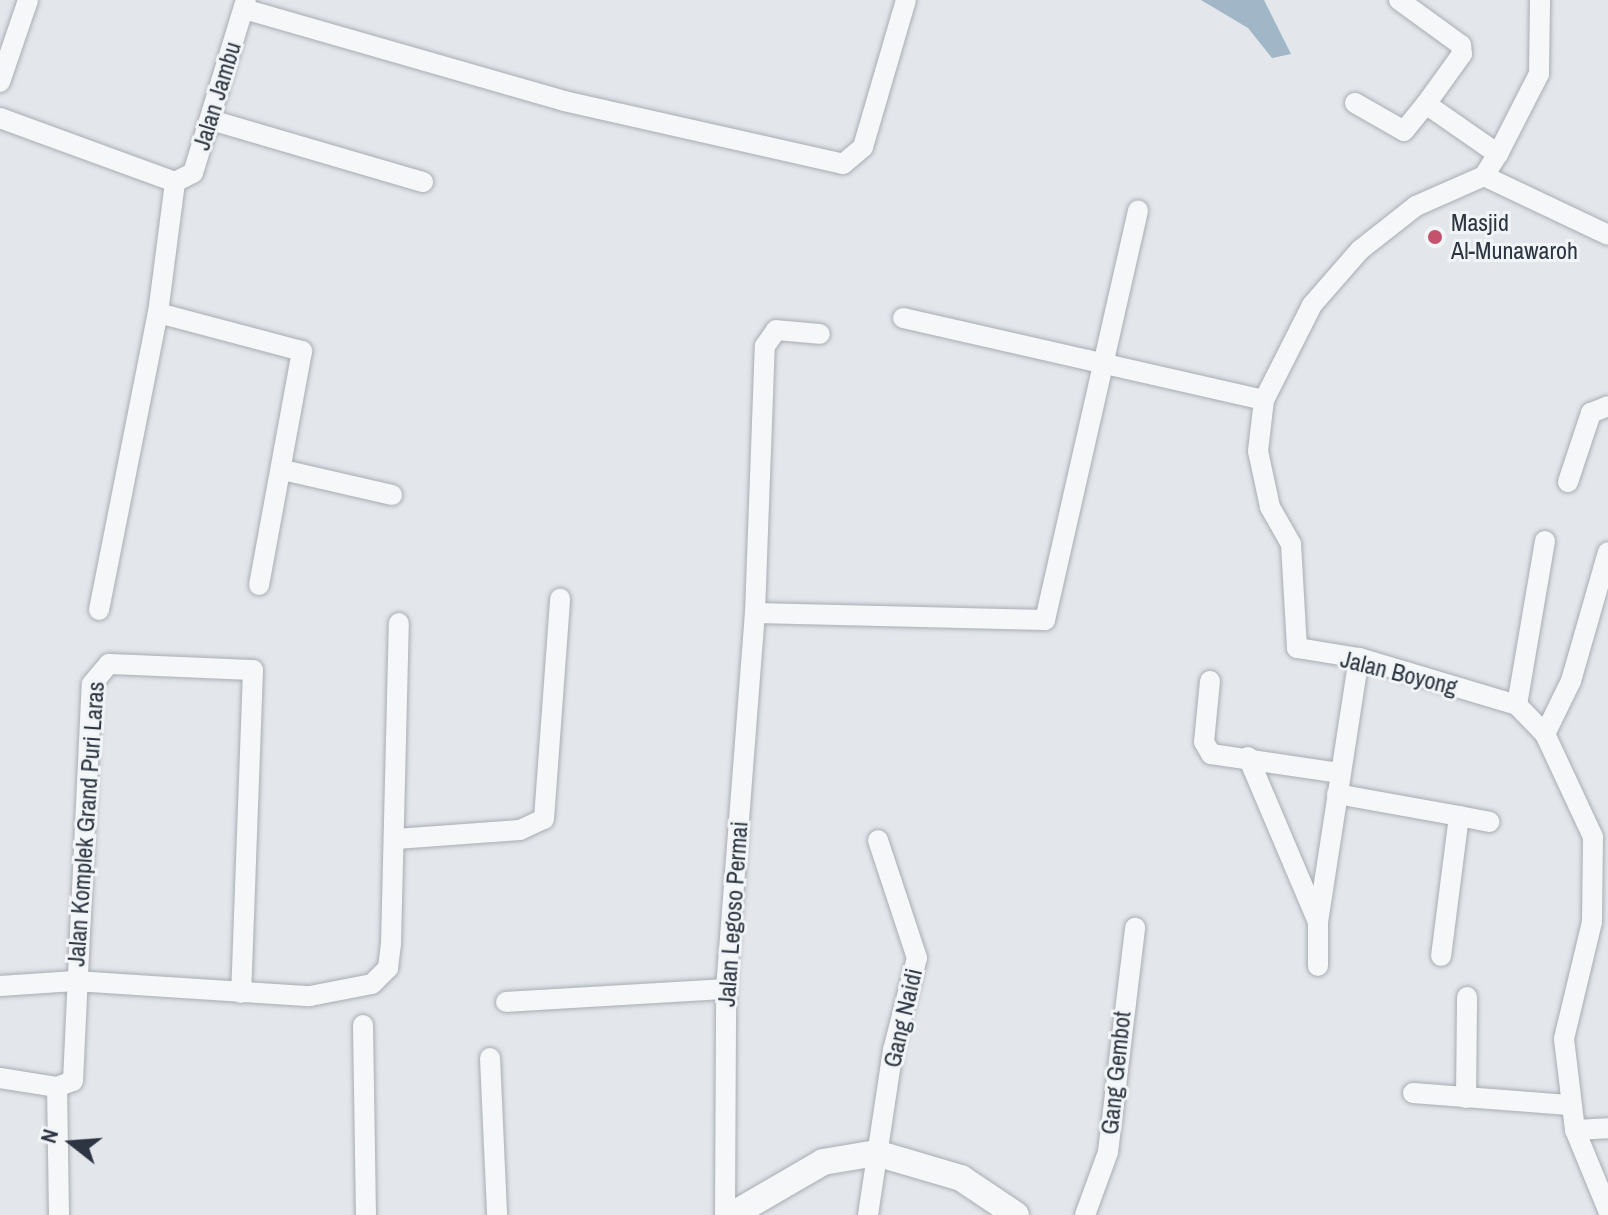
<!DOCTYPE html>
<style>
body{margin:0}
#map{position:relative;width:1608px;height:1215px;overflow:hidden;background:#e3e6ea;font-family:"Archivo Narrow",sans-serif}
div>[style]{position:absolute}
.water>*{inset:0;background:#a1b6c7}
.roads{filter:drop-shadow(0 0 2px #a8adb4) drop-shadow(0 0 2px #a8adb4)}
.minor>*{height:20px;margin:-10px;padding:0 10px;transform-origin:10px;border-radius:10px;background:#f5f7f8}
.tertiary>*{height:26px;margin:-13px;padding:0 13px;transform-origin:13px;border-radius:13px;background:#f5f7f8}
.dots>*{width:22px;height:22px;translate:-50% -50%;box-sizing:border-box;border:4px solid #f2f5f7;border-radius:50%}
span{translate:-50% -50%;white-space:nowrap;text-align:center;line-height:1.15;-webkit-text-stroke:6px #f2f5f7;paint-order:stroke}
.street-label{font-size:24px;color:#2c3541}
.poi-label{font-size:24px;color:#2c3541}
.left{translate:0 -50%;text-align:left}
.north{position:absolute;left:32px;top:1103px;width:80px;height:80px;-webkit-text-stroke:6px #f2f5f7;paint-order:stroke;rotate:287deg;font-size:22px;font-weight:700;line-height:32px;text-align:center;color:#2c3541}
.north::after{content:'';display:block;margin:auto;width:28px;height:36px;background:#2c3541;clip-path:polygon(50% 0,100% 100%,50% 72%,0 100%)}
</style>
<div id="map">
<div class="water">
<div style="clip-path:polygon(1201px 0,1264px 0,1291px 54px,1272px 58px,1248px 28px)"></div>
</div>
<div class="roads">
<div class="minor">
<div style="left:1399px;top:0;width:77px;rotate:36deg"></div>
<div style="left:1461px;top:45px;width:9px;rotate:84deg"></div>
<div style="left:1462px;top:54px;width:62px;rotate:125.8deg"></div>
<div style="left:1426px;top:104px;width:88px;rotate:34.8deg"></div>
<div style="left:244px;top:9px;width:333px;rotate:16deg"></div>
<div style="left:564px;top:101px;width:286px;rotate:12.7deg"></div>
<div style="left:843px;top:164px;width:26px;rotate:-40deg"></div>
<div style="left:863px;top:147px;width:153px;rotate:-73.7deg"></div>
<div style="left:0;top:82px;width:87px;rotate:-71.1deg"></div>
<div style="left:1355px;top:103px;width:56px;rotate:29.7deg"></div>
<div style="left:1404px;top:131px;width:35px;rotate:-51deg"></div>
<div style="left:0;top:118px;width:186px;rotate:20.1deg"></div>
<div style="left:211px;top:120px;width:221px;rotate:16.3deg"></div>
<div style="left:1484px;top:176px;width:137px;rotate:25.4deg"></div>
<div style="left:175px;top:182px;width:20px;rotate:-27deg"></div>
<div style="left:193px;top:173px;width:181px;rotate:-73deg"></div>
<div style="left:158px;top:313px;width:149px;rotate:14.8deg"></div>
<div style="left:302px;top:351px;width:238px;rotate:100.4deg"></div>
<div style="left:903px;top:318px;width:370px;rotate:12.8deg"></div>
<div style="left:283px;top:470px;width:112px;rotate:12.9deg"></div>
<div style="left:1568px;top:482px;width:73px;rotate:-71.6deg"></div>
<div style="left:1591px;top:413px;width:18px;rotate:-22deg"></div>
<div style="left:1545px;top:541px;width:166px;rotate:99.7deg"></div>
<div style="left:1517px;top:705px;width:40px;rotate:46deg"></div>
<div style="left:1545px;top:734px;width:114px;rotate:65deg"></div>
<div style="left:1593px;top:837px;width:85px;rotate:90.7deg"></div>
<div style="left:1592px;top:922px;width:120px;rotate:103.5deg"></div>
<div style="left:1564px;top:1039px;width:92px;rotate:83.1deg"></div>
<div style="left:1575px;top:1130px;width:87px;rotate:67.6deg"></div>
<div style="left:99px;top:610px;width:303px;rotate:-78.8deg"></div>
<div style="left:158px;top:313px;width:132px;rotate:-82.6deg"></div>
<div style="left:755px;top:613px;width:290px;rotate:1.4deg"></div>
<div style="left:1045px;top:620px;width:420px;rotate:-77.2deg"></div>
<div style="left:1210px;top:681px;width:61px;rotate:95.6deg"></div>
<div style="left:1204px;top:742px;width:14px;rotate:60deg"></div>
<div style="left:1211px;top:754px;width:129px;rotate:8.4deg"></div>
<div style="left:1517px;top:705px;width:165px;rotate:-163.4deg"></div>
<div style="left:1359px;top:658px;width:63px;rotate:-170.8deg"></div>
<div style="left:1297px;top:648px;width:104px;rotate:-93.3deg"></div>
<div style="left:1291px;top:544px;width:43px;rotate:-119.6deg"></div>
<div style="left:1270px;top:507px;width:57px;rotate:-102.1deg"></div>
<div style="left:1258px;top:451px;width:51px;rotate:-83.3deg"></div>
<div style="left:1264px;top:400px;width:106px;rotate:-63.2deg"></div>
<div style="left:1312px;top:305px;width:73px;rotate:-48.9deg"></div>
<div style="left:1360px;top:250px;width:71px;rotate:-38.2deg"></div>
<div style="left:1416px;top:206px;width:74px;rotate:-23.8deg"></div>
<div style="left:1484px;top:176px;width:26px;rotate:-58deg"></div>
<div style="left:1498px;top:154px;width:90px;rotate:-62.9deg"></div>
<div style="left:1539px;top:74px;width:74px;rotate:-89.2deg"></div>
<div style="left:1545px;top:734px;width:59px;rotate:-63.9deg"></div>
<div style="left:1571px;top:681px;width:134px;rotate:-74deg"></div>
<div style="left:1248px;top:757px;width:179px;rotate:67deg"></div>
<div style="left:1337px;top:794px;width:124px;rotate:10.2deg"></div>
<div style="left:1459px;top:816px;width:141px;rotate:97.3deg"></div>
<div style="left:1459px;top:816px;width:31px;rotate:11deg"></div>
<div style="left:396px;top:839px;width:124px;rotate:-4.2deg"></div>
<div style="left:520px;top:830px;width:26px;rotate:-25deg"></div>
<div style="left:544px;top:819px;width:221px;rotate:-85.8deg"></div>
<div style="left:1318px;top:966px;width:44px;rotate:-90deg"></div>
<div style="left:1318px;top:922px;width:267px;rotate:-81.2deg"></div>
<div style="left:0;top:986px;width:75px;rotate:-3.8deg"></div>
<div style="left:75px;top:981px;width:235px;rotate:3.7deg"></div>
<div style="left:310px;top:996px;width:63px;rotate:-11deg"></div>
<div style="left:372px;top:984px;width:23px;rotate:-45deg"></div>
<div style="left:388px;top:968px;width:24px;rotate:-83deg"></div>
<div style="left:391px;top:944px;width:321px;rotate:-88.6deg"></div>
<div style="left:506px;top:1002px;width:220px;rotate:-3.4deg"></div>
<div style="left:363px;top:1025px;width:190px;rotate:89.1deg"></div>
<div style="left:490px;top:1058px;width:157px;rotate:87.4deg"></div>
<div style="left:0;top:1078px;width:58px;rotate:9deg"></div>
<div style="left:57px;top:1087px;width:17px;rotate:-21deg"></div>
<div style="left:73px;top:1081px;width:397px;rotate:-87.3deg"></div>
<div style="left:92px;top:684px;width:26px;rotate:-50deg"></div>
<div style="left:109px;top:664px;width:144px;rotate:2.4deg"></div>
<div style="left:253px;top:670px;width:323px;rotate:92.1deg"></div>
<div style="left:57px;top:1087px;width:128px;rotate:89.1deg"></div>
<div style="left:1413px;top:1093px;width:156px;rotate:4.4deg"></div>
<div style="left:1466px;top:1098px;width:101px;rotate:-89.4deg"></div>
<div style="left:1575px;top:1130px;width:33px;rotate:-3deg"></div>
<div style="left:725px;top:1215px;width:226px;rotate:-89.7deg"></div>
<div style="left:726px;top:989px;width:377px;rotate:-85.6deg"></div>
<div style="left:755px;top:613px;width:267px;rotate:-87.9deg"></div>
<div style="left:765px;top:346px;width:19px;rotate:-55deg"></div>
<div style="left:776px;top:330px;width:44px;rotate:5.2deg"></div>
<div style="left:868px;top:1215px;width:167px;rotate:-81.4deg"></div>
<div style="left:893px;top:1050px;width:95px;rotate:-75.4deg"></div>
<div style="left:917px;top:958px;width:124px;rotate:-108.3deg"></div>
<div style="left:1085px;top:1215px;width:67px;rotate:-69.9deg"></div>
<div style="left:1108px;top:1152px;width:226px;rotate:-83.1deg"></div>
</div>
<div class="tertiary">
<div style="left:732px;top:1215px;width:105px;rotate:-30.2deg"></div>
<div style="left:823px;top:1162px;width:54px;rotate:-9.6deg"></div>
<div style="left:876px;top:1153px;width:89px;rotate:16.4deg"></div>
<div style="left:961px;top:1178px;width:66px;rotate:33.9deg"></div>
</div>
</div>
<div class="dots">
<div style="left:1435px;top:237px;background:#c5526c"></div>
</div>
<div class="street-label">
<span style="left:217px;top:96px;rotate:-73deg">Jalan Jambu</span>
<span style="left:1399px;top:673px;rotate:14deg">Jalan Boyong</span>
<span style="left:86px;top:824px;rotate:-86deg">Jalan Komplek Grand Puri Laras</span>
<span style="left:733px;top:914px;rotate:-86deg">Jalan Legoso Permai</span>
<span style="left:903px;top:1018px;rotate:-77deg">Gang Naidi</span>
<span style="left:1116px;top:1073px;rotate:-84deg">Gang Gembot</span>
</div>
<div class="poi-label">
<span class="left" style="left:1451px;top:237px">Masjid<br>Al-Munawaroh</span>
</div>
<div class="north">N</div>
</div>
